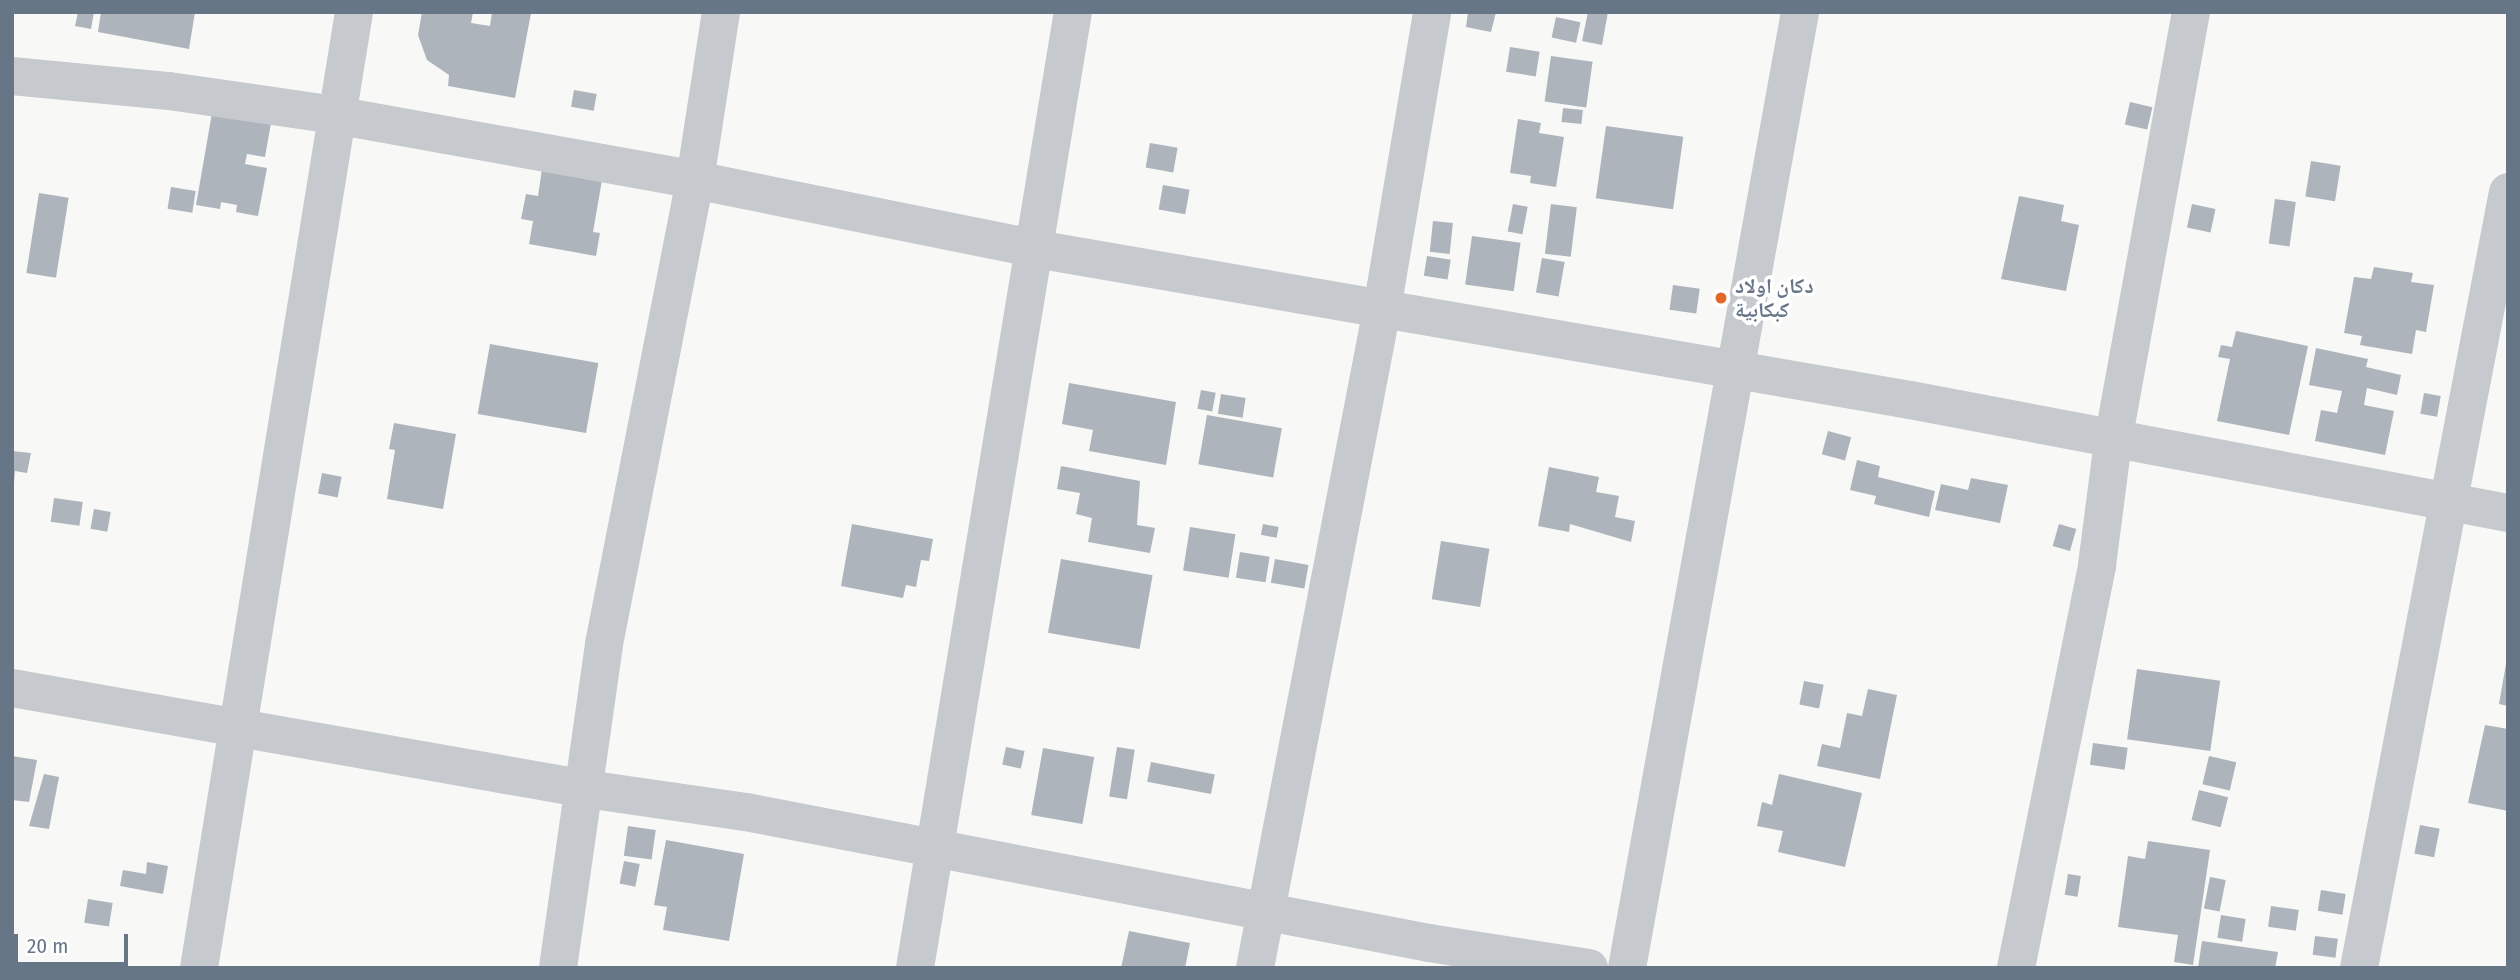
<!DOCTYPE html>
<meta charset="utf-8">
<style>
body{margin:0}
#map{position:relative;width:2520px;height:980px;overflow:hidden;background:#f8f8f6;font-family:"Fira Sans Condensed","Noto Naskh Arabic",sans-serif}
div>[style]{position:absolute}
.building>*{inset:0;background:#adb4bb;transform-origin:0 0}
.minor>*{height:38px;margin:-19px;padding:0 19px;transform-origin:19px;border-radius:19px;background:#c6c9cd}
.dots>*{width:19px;height:19px;translate:-50% -50%;box-sizing:border-box;border:4px solid #fff;border-radius:50%}
span{translate:-50% -50%;white-space:nowrap;text-align:center;line-height:1.15;-webkit-text-stroke:7px #fff;paint-order:stroke}
.poi-label{font-size:21px;color:#677687;font-weight:700}
.left{translate:0 -50%;text-align:left}
.frame{position:absolute;inset:0;border:14px solid #677687;pointer-events:none}
.scale{position:absolute;left:14px;top:934px;width:114px;height:32px;box-sizing:border-box;border:4px solid #677687;border-top:0;padding-left:9px;font-size:21px;line-height:24px;white-space:nowrap;color:#677687;-webkit-text-stroke:5px #fff;paint-order:stroke}
</style>
<div id="map">
<div class="building">
<div style="clip-path:polygon(78px 12px,94px 12px,91px 29px,75px 26px)"></div>
<div style="clip-path:polygon(101px 12px,195px 12px,189px 49px,98px 32px)"></div>
<div style="clip-path:polygon(422px 12px,473px 12px,471px 23px,490px 26px,492px 12px,531px 13px,515px 98px,448px 86px,449px 75px,427px 60px,418px 35px)"></div>
<div style="clip-path:polygon(1468px 12px,1496px 12px,1491px 32px,1466px 27px)"></div>
<div style="clip-path:polygon(1588px 12px,1608px 12px,1602px 45px,1582px 41px)"></div>
<div style="left:1556px;top:17px;width:25px;height:21px;rotate:12deg"></div>
<div style="left:1510px;top:47px;width:30px;height:25px;rotate:9deg"></div>
<div style="left:1551px;top:56px;width:42px;height:46px;rotate:8deg"></div>
<div style="left:574px;top:90px;width:23px;height:17px;rotate:10deg"></div>
<div style="left:2130px;top:102px;width:23px;height:23px;rotate:13deg"></div>
<div style="left:1563px;top:108px;width:20px;height:14px;rotate:6deg"></div>
<div style="clip-path:polygon(212px 113px,271px 123px,265px 157px,247px 154px,245px 164px,267px 168px,258px 216px,236px 212px,237px 205px,221px 202px,220px 209px,196px 205px)"></div>
<div style="clip-path:polygon(1518px 119px,1541px 123px,1539px 133px,1564px 137px,1556px 187px,1530px 183px,1531px 176px,1510px 173px)"></div>
<div style="left:1606px;top:126px;width:78px;height:73px;rotate:8deg"></div>
<div style="left:1150px;top:143px;width:28px;height:25px;rotate:10deg"></div>
<div style="left:2311px;top:161px;width:30px;height:36px;rotate:9deg"></div>
<div style="clip-path:polygon(542px 169px,602px 180px,593px 232px,600px 233px,596px 256px,529px 244px,533px 221px,521px 219px,526px 194px,538px 196px)"></div>
<div style="left:1163px;top:185px;width:27px;height:25px;rotate:10deg"></div>
<div style="left:171px;top:187px;width:25px;height:22px;rotate:9deg"></div>
<div style="left:39px;top:193px;width:30px;height:81px;rotate:9deg"></div>
<div style="clip-path:polygon(2019px 196px,2064px 205px,2061px 221px,2079px 225px,2066px 291px,2001px 279px)"></div>
<div style="left:2275px;top:199px;width:21px;height:45px;rotate:8deg"></div>
<div style="left:1513px;top:204px;width:15px;height:28px;rotate:11deg"></div>
<div style="left:1551px;top:204px;width:26px;height:50px;rotate:7deg"></div>
<div style="left:2192px;top:204px;width:24px;height:24px;rotate:12deg"></div>
<div style="left:1433px;top:221px;width:20px;height:31px;rotate:6deg"></div>
<div style="left:1472px;top:236px;width:49px;height:49px;rotate:8deg"></div>
<div style="left:1427px;top:256px;width:24px;height:20px;rotate:9deg"></div>
<div style="left:1542px;top:258px;width:23px;height:35px;rotate:10deg"></div>
<div style="clip-path:polygon(2374px 267px,2413px 273px,2411px 282px,2434px 285px,2426px 332px,2416px 330px,2412px 354px,2360px 345px,2362px 336px,2344px 333px,2354px 277px,2371px 279px)"></div>
<div style="left:1673px;top:285px;width:27px;height:25px;rotate:8deg"></div>
<div style="clip-path:polygon(2236px 331px,2308px 346px,2289px 435px,2217px 421px,2230px 359px,2218px 357px,2221px 345px,2232px 347px)"></div>
<div style="left:490px;top:344px;width:110px;height:71px;rotate:10deg"></div>
<div style="clip-path:polygon(2316px 348px,2368px 359px,2366px 367px,2401px 375px,2397px 395px,2367px 388px,2364px 405px,2394px 411px,2385px 455px,2315px 441px,2321px 410px,2337px 413px,2342px 391px,2309px 385px)"></div>
<div style="clip-path:polygon(1069px 383px,1176px 402px,1166px 465px,1089px 451px,1093px 430px,1062px 424px)"></div>
<div style="left:1201px;top:390px;width:15px;height:19px;rotate:11deg"></div>
<div style="left:2424px;top:393px;width:17px;height:21px;rotate:10deg"></div>
<div style="left:1221px;top:394px;width:25px;height:20px;rotate:9deg"></div>
<div style="left:1207px;top:415px;width:76px;height:50px;rotate:10deg"></div>
<div style="clip-path:polygon(394px 423px,456px 434px,443px 509px,387px 499px,395px 450px,389px 449px)"></div>
<div style="left:1828px;top:431px;width:24px;height:24px;rotate:15deg"></div>
<div style="clip-path:polygon(12px 451px,31px 453px,27px 473px,15px 471px,14px 483px)"></div>
<div style="clip-path:polygon(1857px 460px,1880px 466px,1878px 477px,1935px 491px,1929px 517px,1874px 504px,1876px 496px,1850px 490px)"></div>
<div style="clip-path:polygon(1061px 466px,1140px 481px,1137px 525px,1155px 528px,1150px 553px,1088px 542px,1092px 518px,1076px 514px,1080px 493px,1057px 489px)"></div>
<div style="clip-path:polygon(1549px 467px,1599px 477px,1596px 492px,1619px 496px,1615px 517px,1635px 521px,1631px 542px,1570px 524px,1569px 532px,1538px 526px)"></div>
<div style="left:322px;top:473px;width:20px;height:21px;rotate:11deg"></div>
<div style="clip-path:polygon(1971px 478px,2008px 485px,2000px 523px,1935px 510px,1941px 484px,1968px 490px)"></div>
<div style="left:54px;top:498px;width:29px;height:24px;rotate:8deg"></div>
<div style="left:94px;top:509px;width:17px;height:20px;rotate:10deg"></div>
<div style="clip-path:polygon(852px 524px,933px 539px,929px 561px,921px 560px,916px 587px,906px 585px,903px 598px,841px 586px)"></div>
<div style="left:1263px;top:524px;width:16px;height:11px;rotate:11deg"></div>
<div style="left:2059px;top:524px;width:18px;height:23px;rotate:16deg"></div>
<div style="left:1190px;top:527px;width:46px;height:44px;rotate:9deg"></div>
<div style="left:1441px;top:541px;width:49px;height:59px;rotate:9deg"></div>
<div style="left:1240px;top:552px;width:30px;height:26px;rotate:9deg"></div>
<div style="left:1061px;top:559px;width:93px;height:75px;rotate:10deg"></div>
<div style="left:1275px;top:559px;width:34px;height:24px;rotate:10deg"></div>
<div style="clip-path:polygon(2508px 652px,2508px 706px,2499px 704px)"></div>
<div style="left:2137px;top:669px;width:84px;height:71px;rotate:8deg"></div>
<div style="left:1804px;top:681px;width:20px;height:24px;rotate:11deg"></div>
<div style="clip-path:polygon(1868px 689px,1897px 695px,1880px 779px,1817px 766px,1822px 744px,1840px 748px,1847px 713px,1862px 716px)"></div>
<div style="clip-path:polygon(2485px 725px,2508px 729px,2508px 811px,2468px 803px)"></div>
<div style="left:2093px;top:743px;width:35px;height:22px;rotate:8deg"></div>
<div style="left:1006px;top:747px;width:19px;height:18px;rotate:12deg"></div>
<div style="left:1117px;top:747px;width:18px;height:50px;rotate:9deg"></div>
<div style="left:1043px;top:748px;width:52px;height:68px;rotate:10deg"></div>
<div style="clip-path:polygon(12px 756px,37px 760px,29px 802px,12px 800px)"></div>
<div style="left:2209px;top:756px;width:28px;height:29px;rotate:13deg"></div>
<div style="left:1151px;top:762px;width:65px;height:20px;rotate:11deg"></div>
<div style="clip-path:polygon(44px 774px,59px 777px,49px 829px,29px 826px)"></div>
<div style="clip-path:polygon(1779px 774px,1862px 793px,1845px 867px,1778px 852px,1783px 831px,1757px 826px,1762px 802px,1772px 805px)"></div>
<div style="left:2199px;top:790px;width:30px;height:31px;rotate:14deg"></div>
<div style="left:2420px;top:825px;width:20px;height:29px;rotate:11deg"></div>
<div style="left:628px;top:826px;width:28px;height:30px;rotate:8deg"></div>
<div style="clip-path:polygon(666px 840px,744px 854px,729px 941px,663px 930px,667px 907px,654px 905px)"></div>
<div style="clip-path:polygon(2148px 841px,2210px 850px,2193px 965px,2174px 962px,2178px 935px,2118px 927px,2128px 856px,2145px 859px)"></div>
<div style="left:624px;top:861px;width:16px;height:23px;rotate:11deg"></div>
<div style="clip-path:polygon(147px 862px,168px 866px,163px 894px,120px 886px,123px 870px,146px 874px)"></div>
<div style="left:2068px;top:874px;width:13px;height:21px;rotate:9deg"></div>
<div style="left:2210px;top:877px;width:16px;height:32px;rotate:11deg"></div>
<div style="left:2321px;top:890px;width:25px;height:21px;rotate:9deg"></div>
<div style="left:88px;top:899px;width:25px;height:24px;rotate:9deg"></div>
<div style="left:2271px;top:906px;width:28px;height:21px;rotate:8deg"></div>
<div style="left:2221px;top:915px;width:25px;height:23px;rotate:9deg"></div>
<div style="clip-path:polygon(1129px 931px,1190px 943px,1185px 968px,1121px 968px)"></div>
<div style="left:2315px;top:936px;width:23px;height:19px;rotate:7deg"></div>
<div style="clip-path:polygon(2202px 941px,2278px 952px,2275px 968px,2198px 968px)"></div>
</div>
<div class="minor">
<div style="left:12px;top:76px;width:158px;rotate:5.5deg"></div>
<div style="left:169px;top:91px;width:168px;rotate:8.2deg"></div>
<div style="left:335px;top:115px;width:366px;rotate:10.2deg"></div>
<div style="left:695px;top:180px;width:348px;rotate:11.4deg"></div>
<div style="left:1036px;top:249px;width:887px;rotate:9.8deg"></div>
<div style="left:1910px;top:400px;width:609px;rotate:10.7deg"></div>
<div style="left:12px;top:688px;width:583px;rotate:9.98deg"></div>
<div style="left:586px;top:789px;width:162px;rotate:8.2deg"></div>
<div style="left:746px;top:812px;width:695px;rotate:10.86deg"></div>
<div style="left:1429px;top:943px;width:162px;rotate:8.9deg"></div>
<div style="left:199px;top:968px;width:968px;rotate:-80.79deg"></div>
<div style="left:558px;top:968px;width:327px;rotate:-81.9deg"></div>
<div style="left:604px;top:644px;width:473px;rotate:-78.9deg"></div>
<div style="left:695px;top:180px;width:170px;rotate:-81.2deg"></div>
<div style="left:915px;top:968px;width:969px;rotate:-80.62deg"></div>
<div style="left:1255px;top:968px;width:671px;rotate:-79.09deg"></div>
<div style="left:1382px;top:309px;width:301px;rotate:-80.4deg"></div>
<div style="left:1627px;top:968px;width:972px;rotate:-79.74deg"></div>
<div style="left:2016px;top:968px;width:411px;rotate:-78.6deg"></div>
<div style="left:2097px;top:565px;width:125px;rotate:-82.6deg"></div>
<div style="left:2113px;top:441px;width:436px;rotate:-79.7deg"></div>
<div style="left:2359px;top:968px;width:790px;rotate:-79.13deg"></div>
</div>
<div class="dots">
<div style="left:1721px;top:298px;background:#e4672a"></div>
</div>
<div class="poi-label">
<span class="left" style="left:1735px;top:298px">دكان اولاد<br>كبكابية</span>
</div>
<div class="frame"></div>
<div class="scale">20 m</div>
</div>
